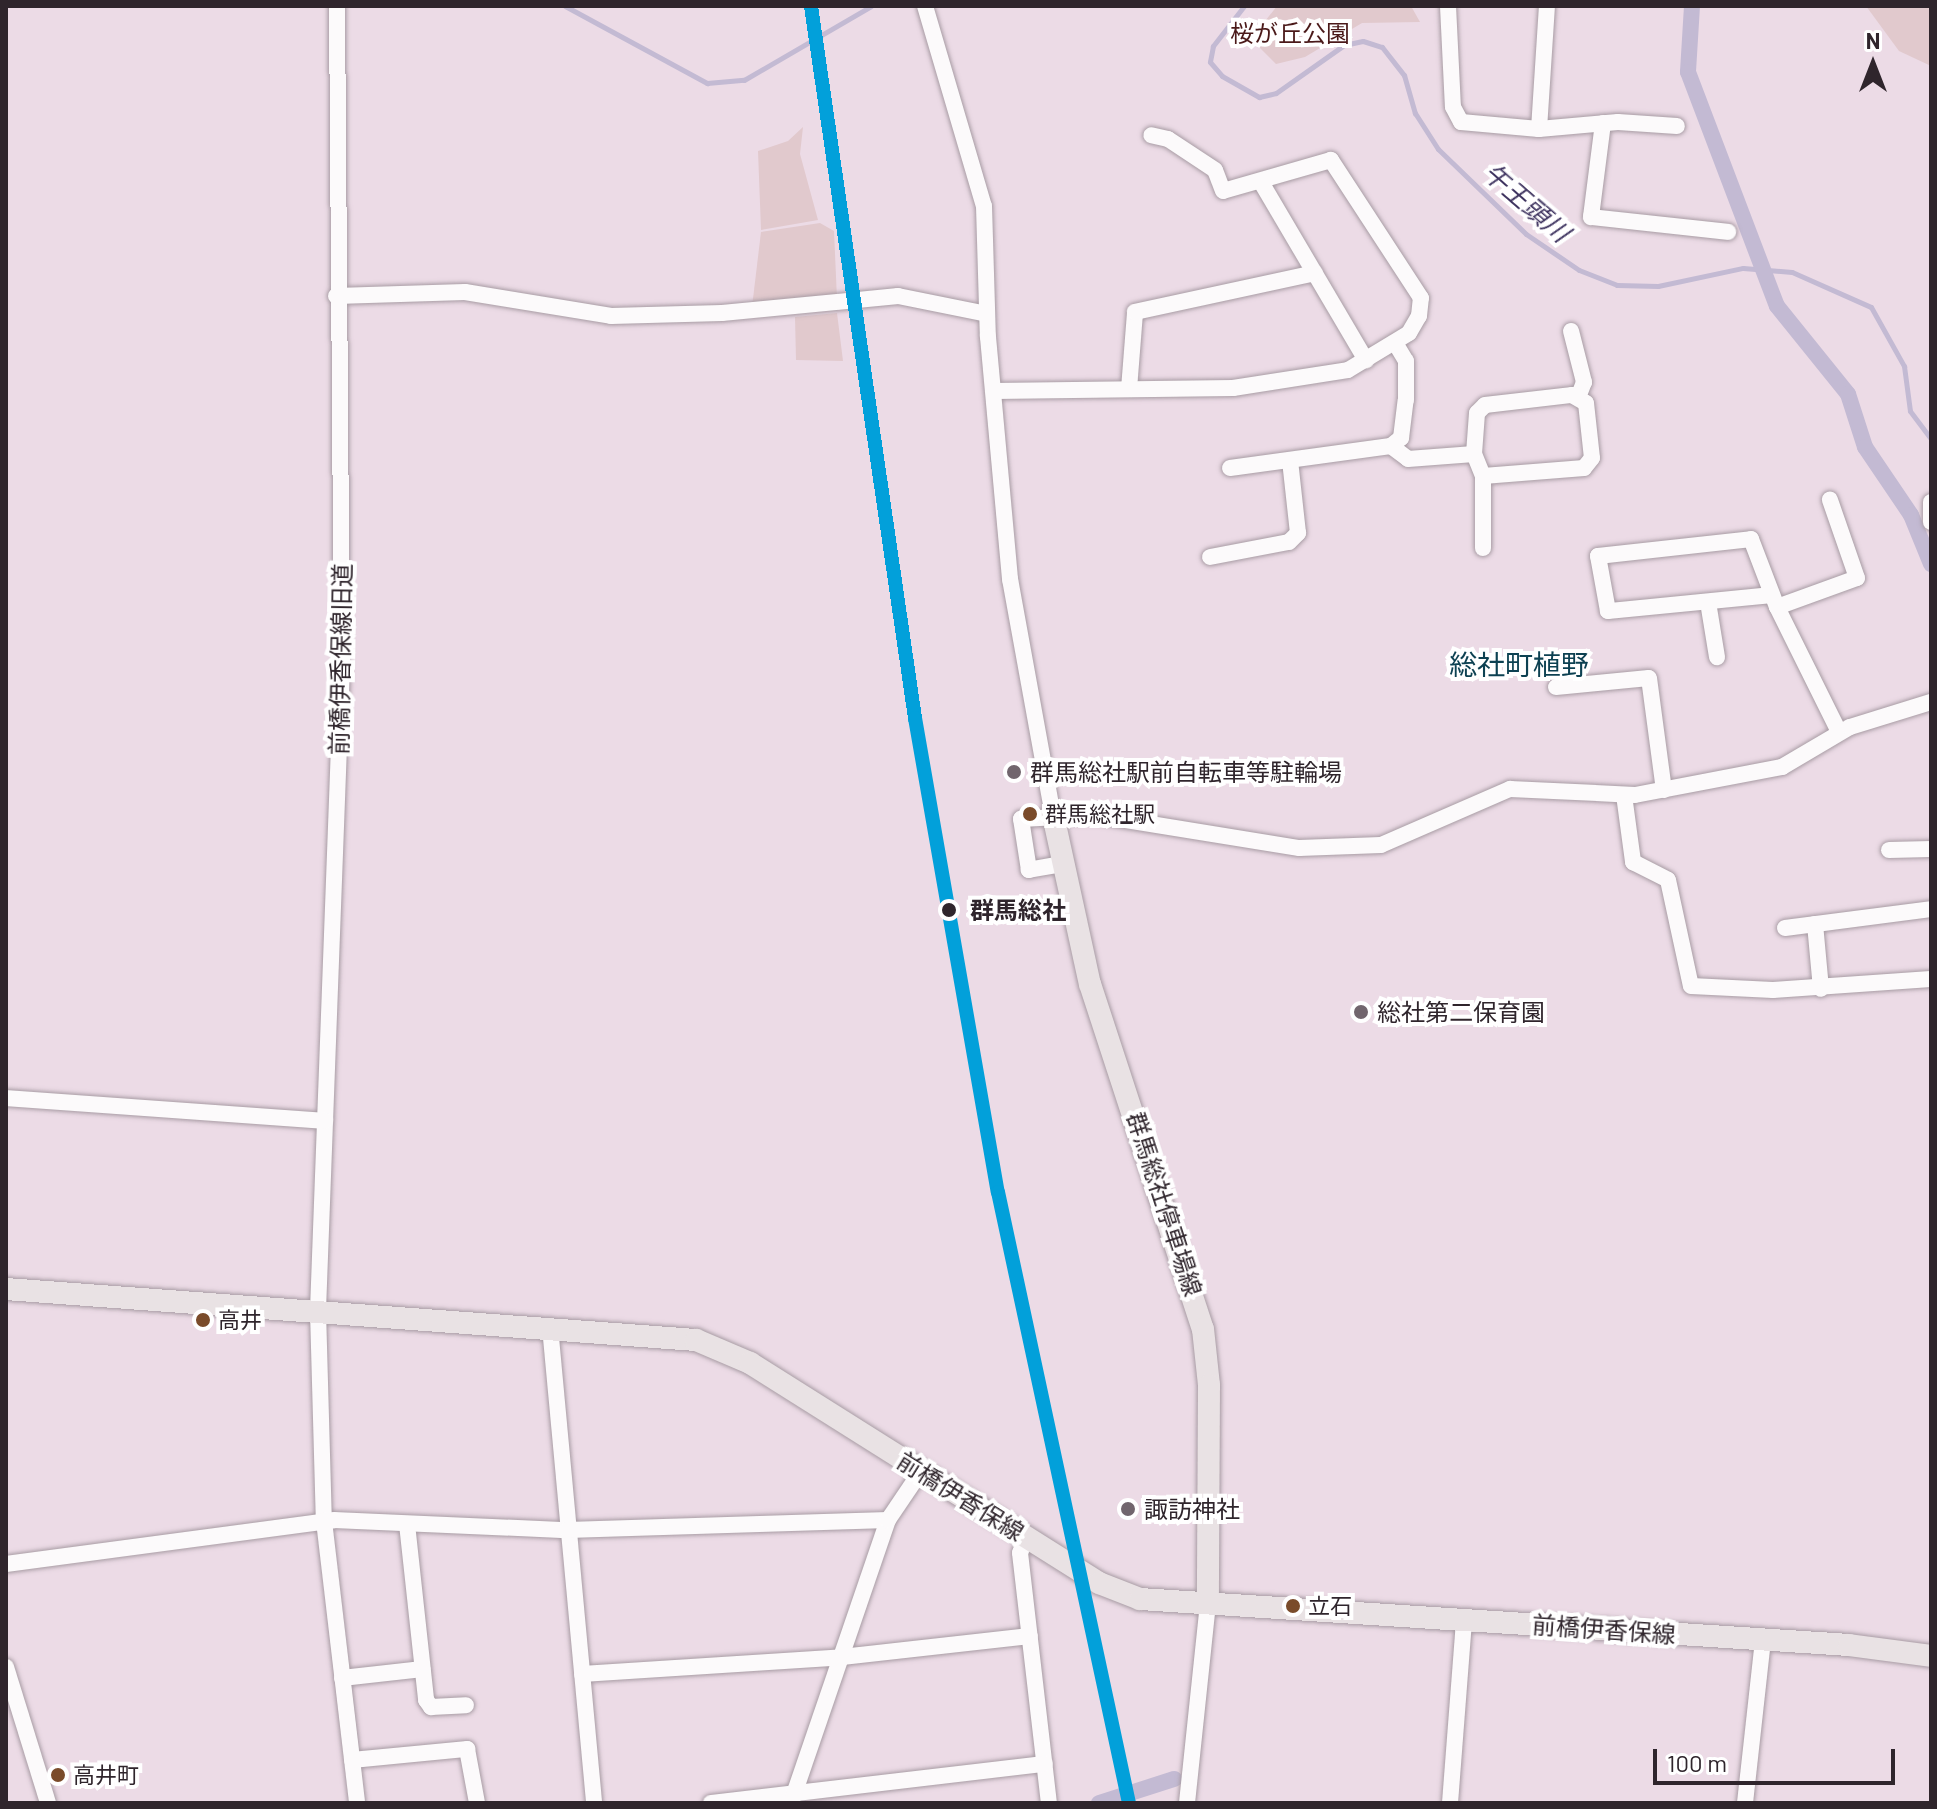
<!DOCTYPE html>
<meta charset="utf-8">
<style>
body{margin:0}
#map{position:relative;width:1937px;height:1809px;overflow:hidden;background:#ecdbe6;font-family:Barlow,"Noto Sans JP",sans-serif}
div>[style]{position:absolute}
.green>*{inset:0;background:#e1c9cd}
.stream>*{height:5px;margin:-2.5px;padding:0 2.5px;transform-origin:2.5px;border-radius:2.5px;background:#c3bad3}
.canal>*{height:16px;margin:-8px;padding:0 8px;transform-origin:8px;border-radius:8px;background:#c3bad3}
.roads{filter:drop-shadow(0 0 2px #a89ca4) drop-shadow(0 0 2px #a89ca4)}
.minor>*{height:16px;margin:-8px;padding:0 8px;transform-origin:8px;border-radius:8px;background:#fcfafb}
.major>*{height:22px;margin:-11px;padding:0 11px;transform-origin:11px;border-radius:11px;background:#e9e2e4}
.rail-1>*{height:14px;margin:-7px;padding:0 7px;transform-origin:7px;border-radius:7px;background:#02a0da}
.dots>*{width:22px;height:22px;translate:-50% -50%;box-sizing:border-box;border:4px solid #fff;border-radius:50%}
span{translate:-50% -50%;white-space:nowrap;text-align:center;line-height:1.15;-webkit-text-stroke:8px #fff;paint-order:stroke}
.bus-label{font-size:22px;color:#2f252c}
.left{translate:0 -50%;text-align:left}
.park-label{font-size:24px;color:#4a1919}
.street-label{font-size:24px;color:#2f252c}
.poi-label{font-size:24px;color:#2f252c}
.stop-label{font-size:24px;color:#2f252c;font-weight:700}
.water-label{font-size:26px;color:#3f3460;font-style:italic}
.quarter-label{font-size:28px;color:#0d4152}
.frame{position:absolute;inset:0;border:8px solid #2f252c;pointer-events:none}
.north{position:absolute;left:1833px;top:24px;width:80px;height:80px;-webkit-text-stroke:6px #fff;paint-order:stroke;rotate:0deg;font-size:22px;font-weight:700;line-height:32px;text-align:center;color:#2f252c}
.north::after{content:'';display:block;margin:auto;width:28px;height:36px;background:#2f252c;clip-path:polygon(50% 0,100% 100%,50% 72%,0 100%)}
.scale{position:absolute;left:1653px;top:1749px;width:242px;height:36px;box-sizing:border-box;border:4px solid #2f252c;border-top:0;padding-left:10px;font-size:24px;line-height:28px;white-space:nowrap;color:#2f252c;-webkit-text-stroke:6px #fff;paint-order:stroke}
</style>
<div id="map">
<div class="green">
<div style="clip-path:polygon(1277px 6px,1411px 6px,1420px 22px,1362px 23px,1305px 57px,1276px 64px,1251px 39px)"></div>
<div style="clip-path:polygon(1866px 6px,1931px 6px,1931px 66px,1899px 51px)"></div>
<div style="clip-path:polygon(803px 127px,800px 154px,818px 220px,761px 230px,758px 151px,788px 141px)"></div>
<div style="clip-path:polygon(820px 223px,834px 231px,837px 299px,752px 307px,761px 232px)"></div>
<div style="clip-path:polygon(837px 313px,843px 361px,796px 360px,795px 317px)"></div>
</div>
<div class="stream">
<div style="left:565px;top:6px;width:162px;rotate:28.5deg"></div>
<div style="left:707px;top:83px;width:37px;rotate:-5deg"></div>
<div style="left:744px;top:80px;width:147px;rotate:-30.2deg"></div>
<div style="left:1244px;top:6px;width:51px;rotate:127.8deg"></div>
<div style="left:1213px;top:46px;width:16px;rotate:101deg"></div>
<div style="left:1210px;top:62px;width:18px;rotate:49deg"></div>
<div style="left:1222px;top:76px;width:43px;rotate:29.6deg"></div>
<div style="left:1259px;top:97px;width:17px;rotate:-13deg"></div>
<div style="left:1276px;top:93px;width:83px;rotate:-35.2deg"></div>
<div style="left:1344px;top:45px;width:19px;rotate:-12deg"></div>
<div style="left:1363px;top:41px;width:20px;rotate:18deg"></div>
<div style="left:1382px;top:47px;width:36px;rotate:52deg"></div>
<div style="left:1404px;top:75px;width:40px;rotate:74deg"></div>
<div style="left:1415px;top:113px;width:43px;rotate:57.4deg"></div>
<div style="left:1438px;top:149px;width:122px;rotate:44deg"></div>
<div style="left:1526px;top:234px;width:64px;rotate:34.2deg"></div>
<div style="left:1579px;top:270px;width:41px;rotate:21.5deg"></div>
<div style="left:1617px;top:285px;width:41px;rotate:1.4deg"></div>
<div style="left:1658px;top:286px;width:87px;rotate:-12deg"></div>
<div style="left:1743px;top:268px;width:49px;rotate:4.7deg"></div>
<div style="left:1792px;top:272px;width:86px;rotate:23.9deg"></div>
<div style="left:1871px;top:307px;width:68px;rotate:60.8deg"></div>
<div style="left:1904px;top:366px;width:45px;rotate:82.4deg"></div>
<div style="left:1910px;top:411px;width:35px;rotate:53deg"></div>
</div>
<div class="canal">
<div style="left:1692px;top:6px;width:66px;rotate:93.5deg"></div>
<div style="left:1688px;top:72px;width:250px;rotate:69.2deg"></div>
<div style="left:1777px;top:306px;width:113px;rotate:51.1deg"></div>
<div style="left:1848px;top:394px;width:56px;rotate:72.2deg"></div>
<div style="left:1865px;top:447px;width:82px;rotate:55.9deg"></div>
<div style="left:1911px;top:515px;width:53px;rotate:67.8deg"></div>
<div style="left:1099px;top:1803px;width:79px;rotate:-17.7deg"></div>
</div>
<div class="roads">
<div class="minor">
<div style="left:337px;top:6px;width:659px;rotate:89.57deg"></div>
<div style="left:342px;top:665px;width:646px;rotate:92.13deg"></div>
<div style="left:318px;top:1311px;width:210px;rotate:88.4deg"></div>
<div style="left:324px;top:1521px;width:284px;rotate:83.3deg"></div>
<div style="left:925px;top:6px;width:209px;rotate:73.6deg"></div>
<div style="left:984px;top:206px;width:131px;rotate:88.3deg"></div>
<div style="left:988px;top:337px;width:243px;rotate:84.8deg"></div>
<div style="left:1010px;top:579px;width:240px;rotate:79.7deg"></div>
<div style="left:1448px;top:6px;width:101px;rotate:87.2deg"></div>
<div style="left:1453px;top:107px;width:17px;rotate:62deg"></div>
<div style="left:1461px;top:122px;width:78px;rotate:5.1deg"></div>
<div style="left:1539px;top:129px;width:79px;rotate:-5.1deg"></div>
<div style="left:1618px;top:122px;width:59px;rotate:3.9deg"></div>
<div style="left:1603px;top:123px;width:95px;rotate:97.3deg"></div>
<div style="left:1591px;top:217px;width:138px;rotate:6.2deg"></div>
<div style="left:1539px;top:129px;width:123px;rotate:-86.3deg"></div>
<div style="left:1261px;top:182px;width:207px;rotate:59.5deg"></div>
<div style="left:336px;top:296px;width:129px;rotate:-1.8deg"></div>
<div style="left:465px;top:292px;width:148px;rotate:9.3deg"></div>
<div style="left:611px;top:316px;width:111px;rotate:-1.5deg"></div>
<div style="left:722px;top:313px;width:177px;rotate:-5.5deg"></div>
<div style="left:898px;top:296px;width:91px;rotate:11.4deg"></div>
<div style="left:1571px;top:331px;width:53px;rotate:75.7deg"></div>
<div style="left:1584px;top:382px;width:17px;rotate:111deg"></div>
<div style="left:1129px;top:389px;width:77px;rotate:-85.5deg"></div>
<div style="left:1135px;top:312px;width:184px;rotate:-12.2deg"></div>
<div style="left:994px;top:391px;width:239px;rotate:-0.7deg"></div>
<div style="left:1233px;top:388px;width:116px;rotate:-8.9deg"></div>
<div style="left:1348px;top:370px;width:71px;rotate:-31.2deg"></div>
<div style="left:1409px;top:333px;width:20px;rotate:-60deg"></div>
<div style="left:1419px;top:316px;width:18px;rotate:-84deg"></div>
<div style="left:1421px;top:298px;width:165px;rotate:-123.1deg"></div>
<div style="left:1331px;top:160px;width:112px;rotate:164deg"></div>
<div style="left:1223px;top:191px;width:22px;rotate:-111deg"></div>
<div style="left:1215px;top:170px;width:56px;rotate:-146.6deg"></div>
<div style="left:1168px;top:139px;width:17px;rotate:-167deg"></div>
<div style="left:1572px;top:395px;width:16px;rotate:30deg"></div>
<div style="left:1586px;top:403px;width:55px;rotate:83.8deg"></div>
<div style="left:1592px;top:458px;width:13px;rotate:129deg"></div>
<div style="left:1584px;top:468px;width:101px;rotate:175.5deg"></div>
<div style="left:1483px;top:476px;width:24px;rotate:-112deg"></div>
<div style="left:1474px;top:454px;width:41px;rotate:-85.8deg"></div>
<div style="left:1477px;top:413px;width:11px;rotate:-45deg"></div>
<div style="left:1485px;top:405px;width:88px;rotate:-6.6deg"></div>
<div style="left:1391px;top:446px;width:21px;rotate:37deg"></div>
<div style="left:1408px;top:459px;width:66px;rotate:-4.3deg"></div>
<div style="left:1230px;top:468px;width:162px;rotate:-7.8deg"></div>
<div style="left:1391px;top:446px;width:13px;rotate:-39deg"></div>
<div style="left:1401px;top:438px;width:38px;rotate:-83deg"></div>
<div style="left:1406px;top:400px;width:39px;rotate:-90deg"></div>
<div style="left:1406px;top:361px;width:21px;rotate:-121deg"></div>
<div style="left:1931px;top:502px;width:20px;rotate:90deg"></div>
<div style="left:1483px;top:548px;width:72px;rotate:-90deg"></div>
<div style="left:1210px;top:557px;width:80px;rotate:-10.8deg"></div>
<div style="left:1289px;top:542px;width:13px;rotate:-45deg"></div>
<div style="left:1298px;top:533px;width:73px;rotate:-96.3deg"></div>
<div style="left:1772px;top:595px;width:165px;rotate:174.4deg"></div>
<div style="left:1608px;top:611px;width:56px;rotate:-100.3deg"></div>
<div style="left:1598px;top:556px;width:154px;rotate:-6.3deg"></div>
<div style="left:1751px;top:539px;width:73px;rotate:69.1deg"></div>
<div style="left:1777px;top:607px;width:140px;rotate:63.6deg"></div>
<div style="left:1708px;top:602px;width:56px;rotate:80.7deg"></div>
<div style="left:1777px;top:607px;width:85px;rotate:-19.9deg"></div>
<div style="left:1857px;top:578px;width:83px;rotate:-109.1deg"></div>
<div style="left:1556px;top:687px;width:93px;rotate:-5.5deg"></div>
<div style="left:1649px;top:678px;width:113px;rotate:82.4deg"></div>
<div style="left:1624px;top:795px;width:68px;rotate:82.3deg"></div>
<div style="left:1633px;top:862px;width:39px;rotate:27deg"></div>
<div style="left:1668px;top:880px;width:108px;rotate:77.8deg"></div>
<div style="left:1691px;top:986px;width:82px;rotate:2.8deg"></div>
<div style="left:1773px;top:990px;width:158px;rotate:-4deg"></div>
<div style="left:1889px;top:850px;width:42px;rotate:-1.4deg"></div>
<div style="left:1062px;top:864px;width:34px;rotate:170deg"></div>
<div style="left:1029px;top:870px;width:52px;rotate:-98.9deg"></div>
<div style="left:1021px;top:819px;width:74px;rotate:-3.1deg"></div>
<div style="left:1095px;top:815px;width:207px;rotate:9.2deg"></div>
<div style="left:1299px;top:848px;width:82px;rotate:-2.1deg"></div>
<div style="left:1381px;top:845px;width:141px;rotate:-23.5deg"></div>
<div style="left:1510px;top:789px;width:125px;rotate:2.7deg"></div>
<div style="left:1635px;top:795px;width:150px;rotate:-10.8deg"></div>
<div style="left:1782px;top:767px;width:79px;rotate:-30.5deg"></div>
<div style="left:1850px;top:727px;width:85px;rotate:-17.2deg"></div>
<div style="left:1815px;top:924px;width:65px;rotate:84.7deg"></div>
<div style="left:1785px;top:928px;width:147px;rotate:-7.4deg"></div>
<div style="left:6px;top:1098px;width:320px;rotate:4.1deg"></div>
<div style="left:550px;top:1327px;width:478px;rotate:84.7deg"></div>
<div style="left:407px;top:1524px;width:177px;rotate:83.8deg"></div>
<div style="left:426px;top:1700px;width:9px;rotate:54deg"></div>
<div style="left:431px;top:1707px;width:35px;rotate:-3deg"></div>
<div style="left:1027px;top:1537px;width:17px;rotate:114deg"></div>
<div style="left:1020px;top:1553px;width:252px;rotate:83.4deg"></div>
<div style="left:6px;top:1564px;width:331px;rotate:-7.6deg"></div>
<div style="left:334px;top:1520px;width:233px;rotate:2.5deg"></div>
<div style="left:567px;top:1530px;width:321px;rotate:-1.8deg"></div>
<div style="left:6px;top:1667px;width:142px;rotate:72.8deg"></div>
<div style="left:582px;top:1674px;width:261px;rotate:-3.7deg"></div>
<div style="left:842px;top:1657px;width:189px;rotate:-6.4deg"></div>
<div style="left:342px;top:1678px;width:81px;rotate:-6.4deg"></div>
<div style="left:352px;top:1760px;width:116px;rotate:-5.5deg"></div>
<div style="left:467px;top:1749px;width:55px;rotate:79.5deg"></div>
<div style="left:711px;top:1803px;width:336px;rotate:-6.7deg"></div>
<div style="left:791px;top:1803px;width:299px;rotate:-71.1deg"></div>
<div style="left:888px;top:1520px;width:59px;rotate:-56deg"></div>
<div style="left:1187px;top:1803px;width:201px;rotate:-84deg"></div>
<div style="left:1450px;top:1803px;width:185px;rotate:-85.6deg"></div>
<div style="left:1745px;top:1803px;width:165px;rotate:-83.7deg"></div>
</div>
<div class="major">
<div style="left:1053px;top:815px;width:173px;rotate:77.7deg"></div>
<div style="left:1090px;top:984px;width:363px;rotate:71.9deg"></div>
<div style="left:1203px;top:1329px;width:56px;rotate:83.9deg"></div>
<div style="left:1209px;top:1385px;width:218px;rotate:90.3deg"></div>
<div style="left:6px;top:1289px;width:692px;rotate:4.23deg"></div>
<div style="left:696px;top:1340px;width:59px;rotate:23.1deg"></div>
<div style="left:750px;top:1363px;width:413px;rotate:32.2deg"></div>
<div style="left:1099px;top:1583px;width:44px;rotate:21.3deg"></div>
<div style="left:1140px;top:1599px;width:710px;rotate:3.71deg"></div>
<div style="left:1849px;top:1645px;width:83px;rotate:7.6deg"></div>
</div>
</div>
<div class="rail-1">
<div style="left:811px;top:6px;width:720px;rotate:81.69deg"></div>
<div style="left:915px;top:718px;width:481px;rotate:80.1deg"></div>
<div style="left:998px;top:1192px;width:625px;rotate:77.9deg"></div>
</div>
<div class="dots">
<div style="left:1014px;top:772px;background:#71656d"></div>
<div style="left:1030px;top:814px;background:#7a4b2a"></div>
<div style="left:949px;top:910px;background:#2f252c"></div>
<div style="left:1361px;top:1012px;background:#71656d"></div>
<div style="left:203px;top:1320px;background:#7a4b2a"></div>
<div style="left:1128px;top:1509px;background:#71656d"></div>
<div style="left:1293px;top:1606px;background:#7a4b2a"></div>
<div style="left:58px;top:1775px;background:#7a4b2a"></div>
</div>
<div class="bus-label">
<span class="left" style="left:1045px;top:814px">群馬総社駅</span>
<span class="left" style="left:218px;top:1320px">高井</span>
<span class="left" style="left:1308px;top:1606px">立石</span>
<span class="left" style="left:73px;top:1775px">高井町</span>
</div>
<div class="park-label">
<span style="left:1290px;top:33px">桜が丘公園</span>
</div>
<div class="street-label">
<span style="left:340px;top:659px;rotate:-89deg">前橋伊香保線旧道</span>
<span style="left:1165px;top:1204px;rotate:72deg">群馬総社停車場線</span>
<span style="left:961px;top:1496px;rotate:32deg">前橋伊香保線</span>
<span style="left:1604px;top:1629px;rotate:4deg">前橋伊香保線</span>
</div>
<div class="poi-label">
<span class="left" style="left:1030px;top:772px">群馬総社駅前自転車等駐輪場</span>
<span class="left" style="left:1377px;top:1012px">総社第二保育園</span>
<span class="left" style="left:1144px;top:1509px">諏訪神社</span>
</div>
<div class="stop-label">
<span class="left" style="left:970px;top:910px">群馬総社</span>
</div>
<div class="water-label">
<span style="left:1527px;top:202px;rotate:41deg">午王頭川</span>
</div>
<div class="quarter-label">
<span style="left:1519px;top:664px">総社町植野</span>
</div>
<div class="frame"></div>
<div class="north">N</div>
<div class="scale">100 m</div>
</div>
